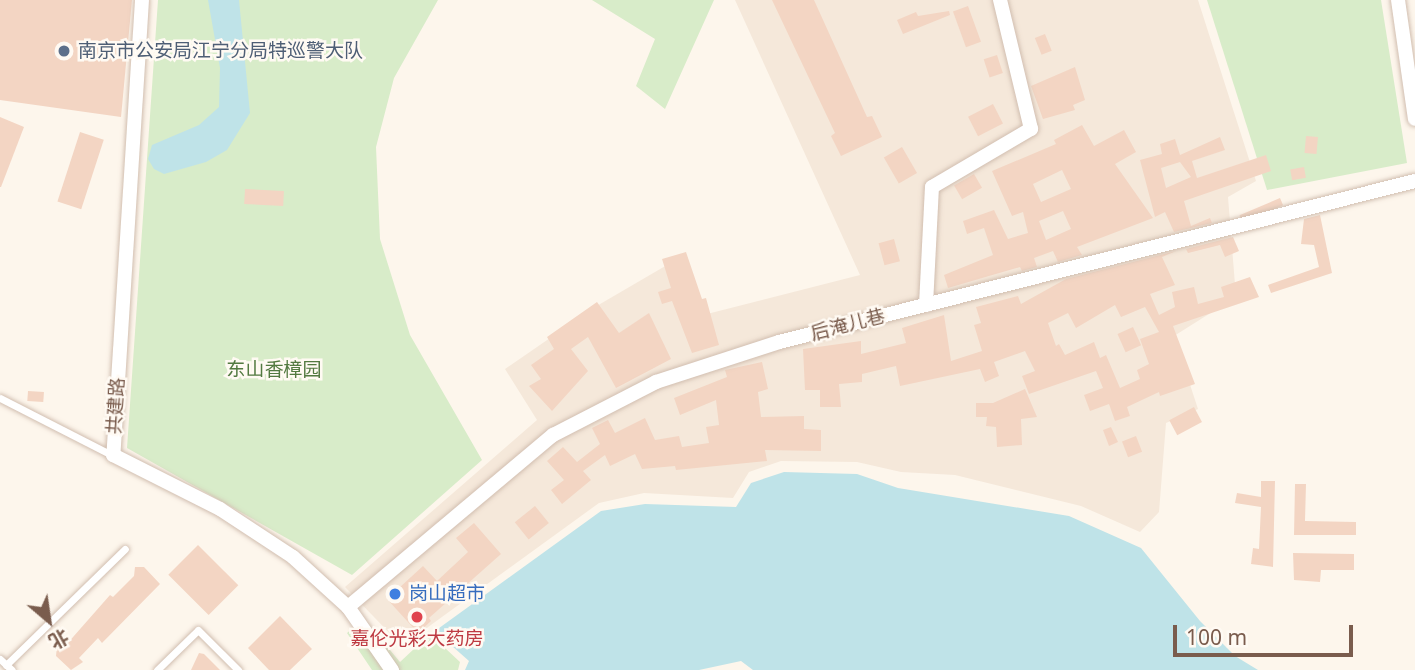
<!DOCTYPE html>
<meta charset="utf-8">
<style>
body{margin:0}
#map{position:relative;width:1415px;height:670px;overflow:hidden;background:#fdf6ec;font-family:"Noto Sans","Noto Sans SC",sans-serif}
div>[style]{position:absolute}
.residential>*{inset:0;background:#f5e8da}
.green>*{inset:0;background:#d8ecc9}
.water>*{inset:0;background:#bfe3e8}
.building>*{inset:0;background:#f3d5c3;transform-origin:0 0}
.roads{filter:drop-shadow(0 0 2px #d1beb0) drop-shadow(0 0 2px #d1beb0)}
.lane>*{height:7px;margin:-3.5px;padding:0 3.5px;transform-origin:3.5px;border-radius:3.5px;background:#fff}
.street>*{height:14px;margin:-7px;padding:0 7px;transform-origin:7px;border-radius:7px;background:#fff}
.dots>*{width:19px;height:19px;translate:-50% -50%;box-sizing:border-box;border:4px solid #fffaf3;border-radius:50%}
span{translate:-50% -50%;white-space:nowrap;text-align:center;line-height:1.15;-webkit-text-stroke:5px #fffaf3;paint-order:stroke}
.service-label{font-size:19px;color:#4e5e75}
.left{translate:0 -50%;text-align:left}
.street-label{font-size:19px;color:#7a5c4d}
.park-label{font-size:19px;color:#537a41}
.shop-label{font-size:19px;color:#366cbe}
.health-label{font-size:19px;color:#be3a42}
.north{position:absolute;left:14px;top:586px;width:70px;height:70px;-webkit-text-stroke:5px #fffaf3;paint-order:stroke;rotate:151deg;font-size:19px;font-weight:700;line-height:28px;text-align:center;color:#7a5c4d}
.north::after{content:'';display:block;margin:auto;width:24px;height:32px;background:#7a5c4d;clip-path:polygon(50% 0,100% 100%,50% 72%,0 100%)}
.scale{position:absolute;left:1173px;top:625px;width:180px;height:32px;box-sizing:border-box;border:4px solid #7a5c4d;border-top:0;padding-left:9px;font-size:21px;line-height:24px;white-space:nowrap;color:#7a5c4d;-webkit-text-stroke:5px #fffaf3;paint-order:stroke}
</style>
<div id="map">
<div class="residential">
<div style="clip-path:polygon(735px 0,1198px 0,1256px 181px,1228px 197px,1236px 297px,1174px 336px,1198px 409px,1166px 423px,1159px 512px,1140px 532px,1081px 506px,955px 475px,901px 472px,857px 462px,781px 461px,749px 472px,733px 498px,644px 493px,599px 503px,402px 646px,345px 587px,537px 420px,505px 369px,595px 307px,679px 258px,707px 314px,860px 275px)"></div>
</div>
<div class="green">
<div style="clip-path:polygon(158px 0,438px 0,394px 78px,376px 147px,380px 239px,410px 335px,482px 460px,352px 575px,127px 448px)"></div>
<div style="clip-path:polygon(592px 0,714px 0,665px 109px,636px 86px,655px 39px)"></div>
<div style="clip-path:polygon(1207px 0,1381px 0,1407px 163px,1267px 190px)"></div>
<div style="clip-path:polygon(364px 619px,400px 662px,430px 634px,460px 662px,458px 670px,372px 670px,347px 633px)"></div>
</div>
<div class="water">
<div style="clip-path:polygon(208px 0,239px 0,250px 113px,227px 150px,206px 162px,164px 174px,154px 169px,148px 159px,152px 145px,199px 125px,219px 107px,220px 68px)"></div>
<div style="clip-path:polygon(784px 472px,857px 474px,898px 488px,1069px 516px,1141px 548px,1200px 621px,1235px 656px,1258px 670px,753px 670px,741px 661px,699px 670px,465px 670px,469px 661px,435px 631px,601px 511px,645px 504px,736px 507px,751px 483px)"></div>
</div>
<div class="building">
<div style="clip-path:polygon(0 0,132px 0,121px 117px,0 100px)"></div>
<div style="clip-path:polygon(772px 0,814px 0,867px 117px,872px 116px,882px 137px,841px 156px,831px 136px,835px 133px)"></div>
<div style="left:968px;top:6px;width:38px;height:16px;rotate:70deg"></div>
<div style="clip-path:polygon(949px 11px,950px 15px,903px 34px,897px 20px,916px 12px,918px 16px)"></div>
<div style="left:1045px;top:34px;width:18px;height:11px;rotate:68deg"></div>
<div style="left:997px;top:55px;width:19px;height:14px;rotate:72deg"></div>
<div style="clip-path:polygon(1075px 67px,1085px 100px,1073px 105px,1075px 110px,1043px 119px,1031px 86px)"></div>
<div style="left:993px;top:104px;width:22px;height:28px;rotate:63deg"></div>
<div style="clip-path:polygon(0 117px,24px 127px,1px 187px,0 187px)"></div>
<div style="clip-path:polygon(evenodd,1082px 125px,1094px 146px,1124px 130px,1136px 152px,1115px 164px,1153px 218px,1077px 247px,1082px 255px,1058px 262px,1053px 251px,1034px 258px,1037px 267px,1022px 271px,1020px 267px,948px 288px,944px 275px,993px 255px,984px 228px,967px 234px,963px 221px,994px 210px,1008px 239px,1028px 233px,1023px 212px,1012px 216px,992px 171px,1056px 144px,1054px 140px,1082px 125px,1062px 170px,1071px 189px,1041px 202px,1033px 184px,1062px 170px,1082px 125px,1063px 211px,1071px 229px,1046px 240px,1039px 221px,1063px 211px)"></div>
<div style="left:80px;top:132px;width:25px;height:73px;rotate:18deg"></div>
<div style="left:1306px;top:136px;width:12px;height:17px;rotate:5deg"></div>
<div style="clip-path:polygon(evenodd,1220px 137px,1225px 150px,1192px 161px,1197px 178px,1266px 155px,1271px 171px,1184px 201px,1191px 226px,1210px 218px,1212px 223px,1174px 232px,1165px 212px,1155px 217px,1140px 160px,1162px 154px,1160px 144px,1175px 139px,1180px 155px,1220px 137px,1180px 162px,1191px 177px,1166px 188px,1161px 168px,1180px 162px)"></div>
<div style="left:902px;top:147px;width:30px;height:21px;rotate:60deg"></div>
<div style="left:1304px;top:167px;width:11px;height:14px;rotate:80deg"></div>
<div style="left:974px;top:174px;width:16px;height:23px;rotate:60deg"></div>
<div style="left:245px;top:189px;width:39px;height:15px;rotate:3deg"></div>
<div style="left:1280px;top:198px;width:8px;height:44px;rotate:67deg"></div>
<div style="clip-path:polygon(1320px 215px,1332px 273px,1271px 293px,1268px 285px,1319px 267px,1314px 245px,1301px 244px,1304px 219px)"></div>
<div style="clip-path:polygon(1233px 237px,1239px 251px,1225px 257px,1220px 245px,1188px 253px,1186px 249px)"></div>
<div style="left:894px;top:239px;width:23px;height:16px;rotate:75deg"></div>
<div style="clip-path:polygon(evenodd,1176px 251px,1162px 257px,1175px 285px,1150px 294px,1159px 315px,1175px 307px,1172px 292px,1194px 287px,1198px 304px,1224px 297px,1221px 287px,1250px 277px,1259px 297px,1173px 326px,1195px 384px,1160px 396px,1159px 392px,1127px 407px,1130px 416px,1115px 421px,1109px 404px,1090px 411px,1084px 395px,1103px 388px,1096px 371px,1029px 394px,1022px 376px,1035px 371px,1025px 351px,994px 362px,999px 376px,985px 382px,980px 369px,900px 386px,896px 366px,862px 374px,862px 382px,839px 384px,841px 407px,820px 407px,820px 390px,805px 390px,803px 349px,861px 341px,861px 354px,906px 343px,902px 328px,944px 315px,951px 361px,982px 351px,974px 325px,981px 323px,976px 307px,1018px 296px,1021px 304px,1066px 279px,1176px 251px,1115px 305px,1121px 317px,1145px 307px,1159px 332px,1140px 339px,1149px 364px,1137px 370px,1140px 379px,1120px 388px,1106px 355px,1100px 358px,1094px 342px,1065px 355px,1059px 344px,1056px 346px,1048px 323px,1068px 313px,1076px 328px,1115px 305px)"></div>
<div style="clip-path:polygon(686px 252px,702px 299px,706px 298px,719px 345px,692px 353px,672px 301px,662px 304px,658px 292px,671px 288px,662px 259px)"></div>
<div style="clip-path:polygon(597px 302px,619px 333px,649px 313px,671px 359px,616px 388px,588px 337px,571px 349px,588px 371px,552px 411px,529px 386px,541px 379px,531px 365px,554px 349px,547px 337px)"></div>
<div style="left:1133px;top:327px;width:20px;height:17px;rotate:66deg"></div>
<div style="clip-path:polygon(762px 362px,768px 389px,758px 392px,761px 417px,804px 416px,804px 429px,821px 430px,821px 451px,765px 450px,767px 461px,676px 470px,675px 466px,642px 469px,635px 454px,610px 466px,605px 455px,583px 471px,591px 480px,562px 504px,551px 490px,564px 480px,547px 461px,563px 447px,577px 462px,600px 444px,592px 428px,608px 420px,615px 433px,645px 418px,655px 440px,679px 436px,682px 447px,709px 443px,706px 427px,719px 425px,716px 400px,680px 415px,674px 398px,727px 377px,725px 370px)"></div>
<div style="clip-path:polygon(1025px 389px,1037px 417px,1021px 419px,1022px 445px,997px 447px,996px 427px,986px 426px,987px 417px,976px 417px,976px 403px,993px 403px)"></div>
<div style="left:28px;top:391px;width:16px;height:10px;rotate:4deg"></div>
<div style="left:1194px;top:407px;width:17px;height:28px;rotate:62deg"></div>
<div style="clip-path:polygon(1111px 427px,1118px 442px,1109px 446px,1103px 430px)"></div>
<div style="left:1136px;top:436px;width:17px;height:15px;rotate:69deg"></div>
<div style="clip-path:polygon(1261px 481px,1275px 481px,1273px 567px,1251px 564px,1253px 548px,1259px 549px,1261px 507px,1235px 503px,1237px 493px,1261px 497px)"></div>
<div style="clip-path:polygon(1295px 484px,1306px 484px,1305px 521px,1356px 522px,1356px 535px,1294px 535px)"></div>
<div style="left:535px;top:506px;width:22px;height:26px;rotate:51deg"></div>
<div style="clip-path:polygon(474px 523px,501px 554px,429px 618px,431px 621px,418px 633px,387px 599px,423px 566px,437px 581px,468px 552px,456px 538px)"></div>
<div style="left:198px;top:545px;width:57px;height:42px;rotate:45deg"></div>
<div style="clip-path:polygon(1293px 553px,1354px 554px,1354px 570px,1321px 570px,1320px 582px,1294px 580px)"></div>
<div style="clip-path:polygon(135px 567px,144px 567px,160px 584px,102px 643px,98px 638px,79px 658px,83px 662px,71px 670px,56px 656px,57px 646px,66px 645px,110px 595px,113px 597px,134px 576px)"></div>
<div style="clip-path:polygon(280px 616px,312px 649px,290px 670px,269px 670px,248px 648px)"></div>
<div style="clip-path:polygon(199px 653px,204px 654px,220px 670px,191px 670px)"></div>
</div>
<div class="roads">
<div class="lane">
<div style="left:0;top:398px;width:126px;rotate:27deg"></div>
<div style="left:0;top:659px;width:16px;rotate:43deg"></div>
<div style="left:6px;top:665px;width:166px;rotate:-44.3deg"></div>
<div style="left:157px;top:670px;width:57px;rotate:-44.3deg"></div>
<div style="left:198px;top:630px;width:57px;rotate:45deg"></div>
</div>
<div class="street">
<div style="left:142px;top:0;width:456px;rotate:93.6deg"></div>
<div style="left:113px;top:455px;width:120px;rotate:26.8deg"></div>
<div style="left:220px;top:509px;width:87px;rotate:33.3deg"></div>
<div style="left:293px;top:557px;width:74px;rotate:42.3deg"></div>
<div style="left:348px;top:607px;width:77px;rotate:55.1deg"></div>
<div style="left:1398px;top:0;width:120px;rotate:81.9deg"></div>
<div style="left:926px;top:305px;width:118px;rotate:-87.1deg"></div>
<div style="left:932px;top:187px;width:115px;rotate:-30.4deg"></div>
<div style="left:1031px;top:129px;width:133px;rotate:-103.5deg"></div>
<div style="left:348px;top:607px;width:268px;rotate:-40deg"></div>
<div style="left:553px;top:435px;width:116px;rotate:-27.2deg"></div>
<div style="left:656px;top:382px;width:129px;rotate:-18deg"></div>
<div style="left:779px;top:342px;width:656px;rotate:-14.21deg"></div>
</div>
</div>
<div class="dots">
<div style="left:64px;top:51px;background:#5c6f8a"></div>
<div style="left:395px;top:594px;background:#3f7fe0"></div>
<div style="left:417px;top:617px;background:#e0444e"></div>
</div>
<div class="service-label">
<span class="left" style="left:78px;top:51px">南京市公安局江宁分局特巡警大队</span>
</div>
<div class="street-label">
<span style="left:848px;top:325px;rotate:-14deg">后淹儿巷</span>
<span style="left:116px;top:406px;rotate:-86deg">共建路</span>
</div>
<div class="park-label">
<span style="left:274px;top:370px">东山香樟园</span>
</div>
<div class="shop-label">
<span class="left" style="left:409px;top:594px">岗山超市</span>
</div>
<div class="health-label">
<span style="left:417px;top:639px">嘉伦光彩大药房</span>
</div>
<div class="north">北</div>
<div class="scale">100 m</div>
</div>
